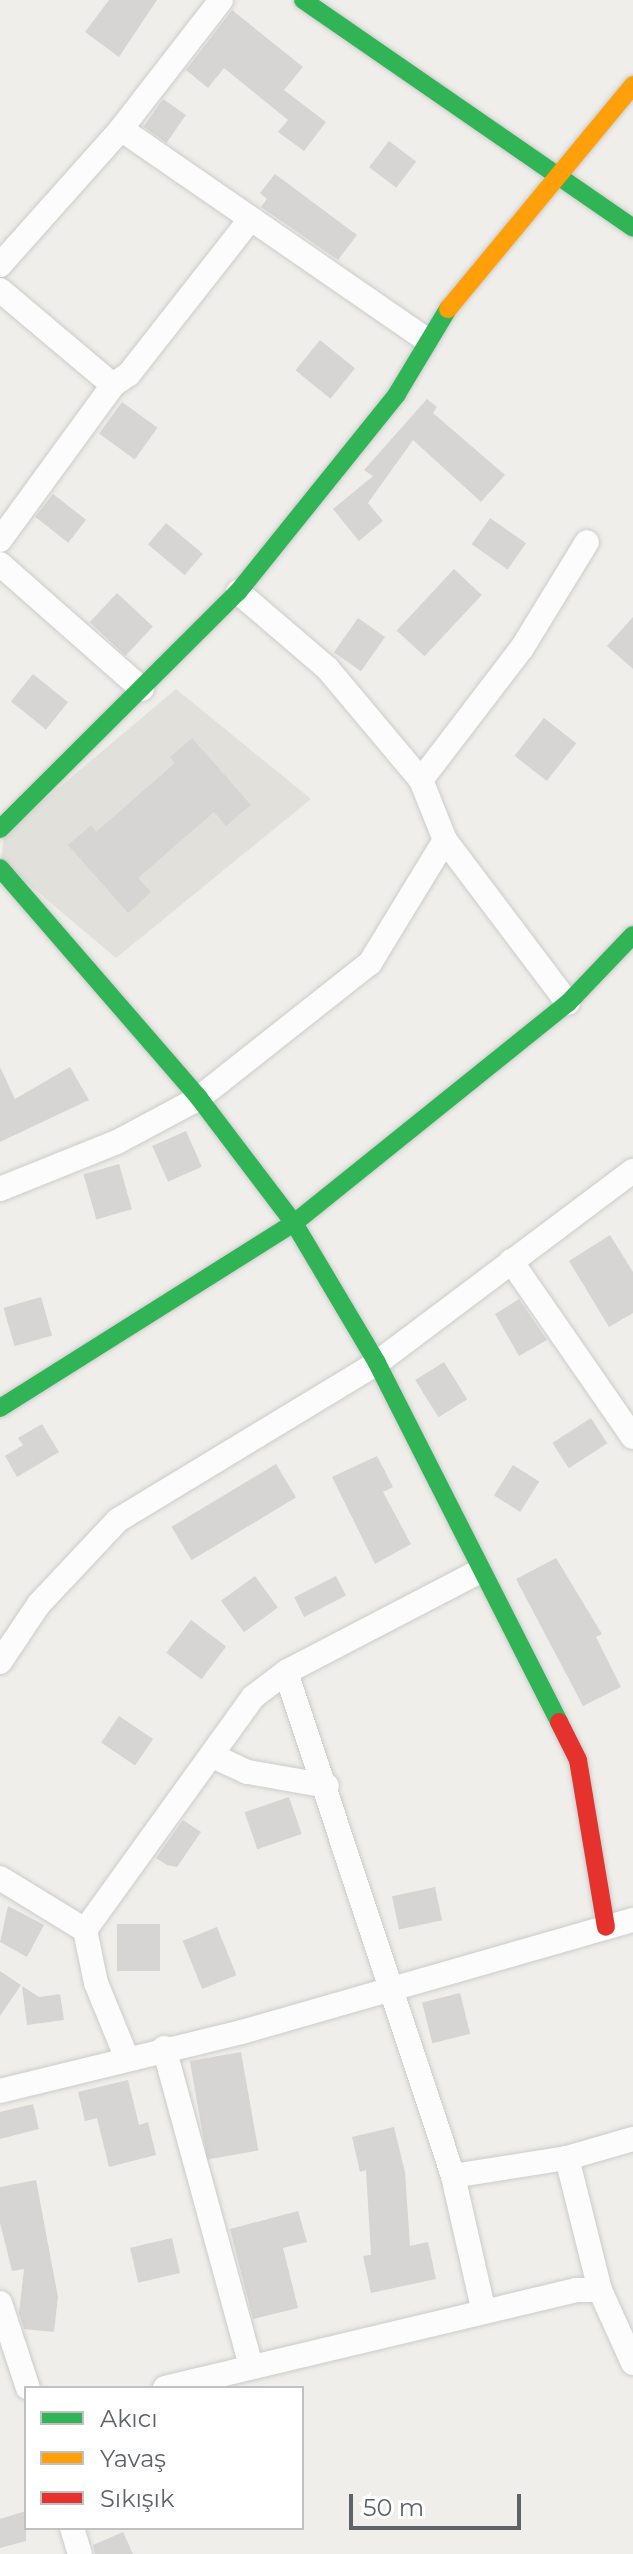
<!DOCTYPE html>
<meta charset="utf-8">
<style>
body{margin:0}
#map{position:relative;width:633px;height:2554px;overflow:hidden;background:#efeeea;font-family:Montserrat,sans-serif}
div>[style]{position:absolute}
.education>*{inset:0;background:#e2e0da}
.building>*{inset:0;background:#d6d5d3;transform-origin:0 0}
.roads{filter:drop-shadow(0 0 2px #cbcccc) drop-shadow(0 0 2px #cbcccc)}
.street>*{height:24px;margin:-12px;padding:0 12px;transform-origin:12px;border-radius:12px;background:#fdfcfc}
.fast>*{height:18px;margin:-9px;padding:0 9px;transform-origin:9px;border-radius:9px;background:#30b455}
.slow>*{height:18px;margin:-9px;padding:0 9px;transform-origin:9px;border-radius:9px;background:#ff9f0a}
.jam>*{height:18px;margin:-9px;padding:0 9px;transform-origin:9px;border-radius:9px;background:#e5322d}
span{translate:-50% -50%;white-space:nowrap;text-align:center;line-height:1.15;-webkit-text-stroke:6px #fff;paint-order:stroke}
.legend{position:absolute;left:24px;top:2386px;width:280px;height:144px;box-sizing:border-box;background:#fff;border:2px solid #bfc1c3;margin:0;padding:10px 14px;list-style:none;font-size:24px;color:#5f6368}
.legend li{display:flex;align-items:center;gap:16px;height:40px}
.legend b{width:40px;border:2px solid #bfc1c3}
.scale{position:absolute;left:349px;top:2494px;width:172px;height:36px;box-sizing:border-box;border:4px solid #5f6368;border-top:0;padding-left:10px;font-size:24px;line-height:28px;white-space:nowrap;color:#5f6368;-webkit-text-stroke:6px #fff;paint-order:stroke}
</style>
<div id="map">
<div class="education">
<div style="clip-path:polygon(176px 689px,311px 799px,116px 958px,1px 861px,4px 834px)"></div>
</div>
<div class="building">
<div style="clip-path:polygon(109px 0,157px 0,119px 57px,85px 32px)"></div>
<div style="clip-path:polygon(232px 10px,303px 67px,284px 90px,326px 122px,304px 151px,278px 132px,288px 120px,224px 68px,208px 88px,186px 70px)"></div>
<div style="left:163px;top:99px;width:28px;height:34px;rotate:35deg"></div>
<div style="left:389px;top:141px;width:34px;height:33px;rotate:37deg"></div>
<div style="clip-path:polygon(275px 174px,357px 235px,338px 260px,261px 207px,267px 199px,260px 193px)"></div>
<div style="left:320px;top:340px;width:45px;height:39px;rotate:39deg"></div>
<div style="clip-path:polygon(427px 399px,437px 407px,433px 413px,505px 475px,481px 502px,413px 440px,368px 503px,383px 521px,359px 541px,333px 509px,373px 476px,364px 470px)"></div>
<div style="left:122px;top:402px;width:44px;height:39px;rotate:36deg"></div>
<div style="left:53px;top:494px;width:42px;height:29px;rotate:38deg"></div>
<div style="left:490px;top:518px;width:44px;height:32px;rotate:35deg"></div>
<div style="left:166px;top:523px;width:48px;height:28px;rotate:40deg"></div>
<div style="left:454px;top:569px;width:38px;height:84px;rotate:43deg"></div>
<div style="left:117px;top:593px;width:49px;height:40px;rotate:43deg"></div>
<div style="clip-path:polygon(633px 617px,633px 669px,607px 646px)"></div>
<div style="left:358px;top:618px;width:33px;height:42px;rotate:35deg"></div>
<div style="left:33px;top:674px;width:45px;height:35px;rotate:39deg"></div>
<div style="left:544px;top:718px;width:41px;height:48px;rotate:38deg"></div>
<div style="clip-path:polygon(192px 738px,251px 805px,226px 826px,214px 812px,138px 878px,151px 892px,128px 913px,68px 845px,91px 825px,96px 832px,175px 763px,170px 757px)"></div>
<div style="clip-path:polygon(0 1067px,15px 1099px,70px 1067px,89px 1100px,0 1142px)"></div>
<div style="left:186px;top:1131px;width:39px;height:37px;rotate:66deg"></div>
<div style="left:119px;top:1164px;width:47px;height:37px;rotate:74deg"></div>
<div style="clip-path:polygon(610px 1235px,633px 1272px,633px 1313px,609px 1327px,569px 1261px)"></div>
<div style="left:41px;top:1297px;width:40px;height:39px;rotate:74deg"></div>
<div style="clip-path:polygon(519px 1299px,547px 1340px,519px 1356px,495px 1314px)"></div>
<div style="left:444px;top:1362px;width:44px;height:34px;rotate:58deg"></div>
<div style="left:591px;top:1418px;width:30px;height:46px;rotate:57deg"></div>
<div style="clip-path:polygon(42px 1424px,59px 1452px,17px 1477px,5px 1456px,23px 1445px,18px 1438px)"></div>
<div style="clip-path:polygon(377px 1456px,393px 1487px,383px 1492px,411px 1544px,375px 1564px,332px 1477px)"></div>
<div style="left:276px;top:1464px;width:39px;height:122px;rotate:59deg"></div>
<div style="left:513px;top:1465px;width:31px;height:36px;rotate:32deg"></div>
<div style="clip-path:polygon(556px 1558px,602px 1634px,596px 1637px,621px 1687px,583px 1706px,516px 1579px)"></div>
<div style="left:255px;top:1576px;width:39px;height:42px;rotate:54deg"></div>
<div style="left:336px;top:1576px;width:22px;height:47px;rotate:63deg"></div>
<div style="left:191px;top:1620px;width:44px;height:41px;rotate:37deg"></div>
<div style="left:119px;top:1716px;width:41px;height:32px;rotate:34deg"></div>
<div style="left:289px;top:1797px;width:39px;height:47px;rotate:71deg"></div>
<div style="clip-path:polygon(183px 1820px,201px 1832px,177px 1867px,167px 1865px,156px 1858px)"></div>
<div style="left:435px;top:1887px;width:34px;height:44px;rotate:78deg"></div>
<div style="clip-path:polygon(8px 1906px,44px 1925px,27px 1957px,0 1942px)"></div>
<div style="left:117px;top:1924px;width:43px;height:47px"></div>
<div style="left:217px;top:1927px;width:52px;height:37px;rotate:68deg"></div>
<div style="clip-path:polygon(0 1971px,21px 1985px,0 2016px)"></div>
<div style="clip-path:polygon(22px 1986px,39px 1997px,60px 1994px,64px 2020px,27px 2025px)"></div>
<div style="left:460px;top:1993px;width:42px;height:39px;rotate:76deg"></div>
<div style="left:241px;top:2052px;width:100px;height:52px;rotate:80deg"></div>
<div style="clip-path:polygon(128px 2080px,139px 2125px,148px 2122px,156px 2155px,109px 2167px,97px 2118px,85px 2121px,78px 2092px)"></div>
<div style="clip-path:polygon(33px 2104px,39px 2129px,0 2139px,0 2112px)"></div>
<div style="clip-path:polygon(394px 2127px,405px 2172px,410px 2246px,428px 2242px,436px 2279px,371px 2293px,363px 2256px,371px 2255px,366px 2170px,360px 2172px,352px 2137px)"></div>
<div style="clip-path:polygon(36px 2180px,58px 2297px,54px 2332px,24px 2329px,19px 2313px,24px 2269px,12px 2271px,0 2223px,0 2187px)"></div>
<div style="clip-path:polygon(298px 2211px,307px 2242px,283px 2248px,298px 2308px,253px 2319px,230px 2229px)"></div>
<div style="left:172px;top:2238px;width:36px;height:43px;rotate:77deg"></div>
<div style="clip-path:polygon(26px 2511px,26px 2541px,0 2548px,0 2519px)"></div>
<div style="clip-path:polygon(123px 2532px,133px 2554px,95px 2554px,93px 2545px)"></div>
</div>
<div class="roads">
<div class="street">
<div style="left:121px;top:129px;width:369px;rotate:34.6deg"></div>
<div style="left:0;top:265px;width:182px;rotate:-48.3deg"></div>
<div style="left:121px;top:129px;width:163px;rotate:-52.2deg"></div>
<div style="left:0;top:290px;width:148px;rotate:40.1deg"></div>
<div style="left:0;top:540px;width:192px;rotate:-53.9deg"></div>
<div style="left:113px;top:385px;width:19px;rotate:-35deg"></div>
<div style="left:129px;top:374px;width:193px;rotate:-51.9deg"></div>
<div style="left:0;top:564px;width:189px;rotate:41.4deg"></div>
<div style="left:238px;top:592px;width:117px;rotate:40.5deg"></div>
<div style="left:327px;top:668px;width:146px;rotate:50deg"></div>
<div style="left:421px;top:780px;width:65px;rotate:68.2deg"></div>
<div style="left:445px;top:840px;width:204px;rotate:53deg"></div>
<div style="left:421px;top:780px;width:166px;rotate:-52.6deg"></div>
<div style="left:522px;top:648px;width:124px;rotate:-58.5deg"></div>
<div style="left:0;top:1189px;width:126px;rotate:-21.9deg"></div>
<div style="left:117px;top:1142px;width:93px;rotate:-28.2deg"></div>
<div style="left:199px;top:1098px;width:218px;rotate:-38.3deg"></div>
<div style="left:370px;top:963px;width:144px;rotate:-58.6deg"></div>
<div style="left:511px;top:1261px;width:214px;rotate:55.3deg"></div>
<div style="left:0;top:1662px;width:70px;rotate:-56.1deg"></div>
<div style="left:39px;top:1604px;width:115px;rotate:-46.8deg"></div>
<div style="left:118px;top:1520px;width:303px;rotate:-31.2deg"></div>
<div style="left:377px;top:1363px;width:320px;rotate:-36.9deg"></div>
<div style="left:286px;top:1672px;width:531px;rotate:71.67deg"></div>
<div style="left:453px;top:2176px;width:139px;rotate:77.2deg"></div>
<div style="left:213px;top:1756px;width:38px;rotate:25deg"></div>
<div style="left:248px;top:1772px;width:80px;rotate:10deg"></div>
<div style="left:0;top:1878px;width:100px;rotate:31.5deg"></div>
<div style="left:85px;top:1930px;width:54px;rotate:78.3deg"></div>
<div style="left:96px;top:1983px;width:79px;rotate:67.7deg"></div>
<div style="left:85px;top:1930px;width:287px;rotate:-54.2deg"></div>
<div style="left:253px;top:1697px;width:41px;rotate:-37.1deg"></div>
<div style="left:286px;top:1672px;width:216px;rotate:-27.5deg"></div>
<div style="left:164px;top:2048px;width:331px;rotate:74.7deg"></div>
<div style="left:0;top:2091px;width:249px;rotate:-13.7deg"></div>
<div style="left:242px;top:2032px;width:407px;rotate:-16deg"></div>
<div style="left:567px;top:2158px;width:136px;rotate:76deg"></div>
<div style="left:600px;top:2290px;width:80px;rotate:65.7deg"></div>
<div style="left:453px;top:2176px;width:115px;rotate:-9deg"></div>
<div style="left:567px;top:2158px;width:69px;rotate:-16.1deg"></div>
<div style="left:0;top:2303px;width:89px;rotate:71.8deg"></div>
<div style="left:165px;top:2388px;width:423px;rotate:-13.4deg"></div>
<div style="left:576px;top:2290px;width:24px"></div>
<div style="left:72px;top:2528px;width:27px;rotate:73deg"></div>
</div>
<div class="fast">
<div style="left:303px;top:0;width:401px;rotate:34.6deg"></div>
<div style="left:0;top:829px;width:336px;rotate:-44.9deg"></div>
<div style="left:238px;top:592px;width:254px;rotate:-51.2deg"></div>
<div style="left:397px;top:394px;width:99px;rotate:-59deg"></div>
<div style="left:0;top:868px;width:304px;rotate:49.1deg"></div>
<div style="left:199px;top:1098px;width:157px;rotate:52.8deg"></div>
<div style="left:294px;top:1223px;width:163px;rotate:59.3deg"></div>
<div style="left:377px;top:1363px;width:402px;rotate:63.1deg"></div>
<div style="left:0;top:1408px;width:347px;rotate:-32.2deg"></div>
<div style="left:294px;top:1223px;width:351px;rotate:-38.8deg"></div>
<div style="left:568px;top:1003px;width:94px;rotate:-46.3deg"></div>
</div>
<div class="slow">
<div style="left:448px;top:309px;width:291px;rotate:-50.4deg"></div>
</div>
<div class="jam">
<div style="left:559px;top:1722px;width:42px;rotate:63.4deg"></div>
<div style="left:578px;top:1760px;width:169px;rotate:80.5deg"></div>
</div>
</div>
<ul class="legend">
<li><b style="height:10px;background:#30b455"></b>Akıcı</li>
<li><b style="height:10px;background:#ff9f0a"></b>Yavaş</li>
<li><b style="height:10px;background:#e5322d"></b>Sıkışık</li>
</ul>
<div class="scale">50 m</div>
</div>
